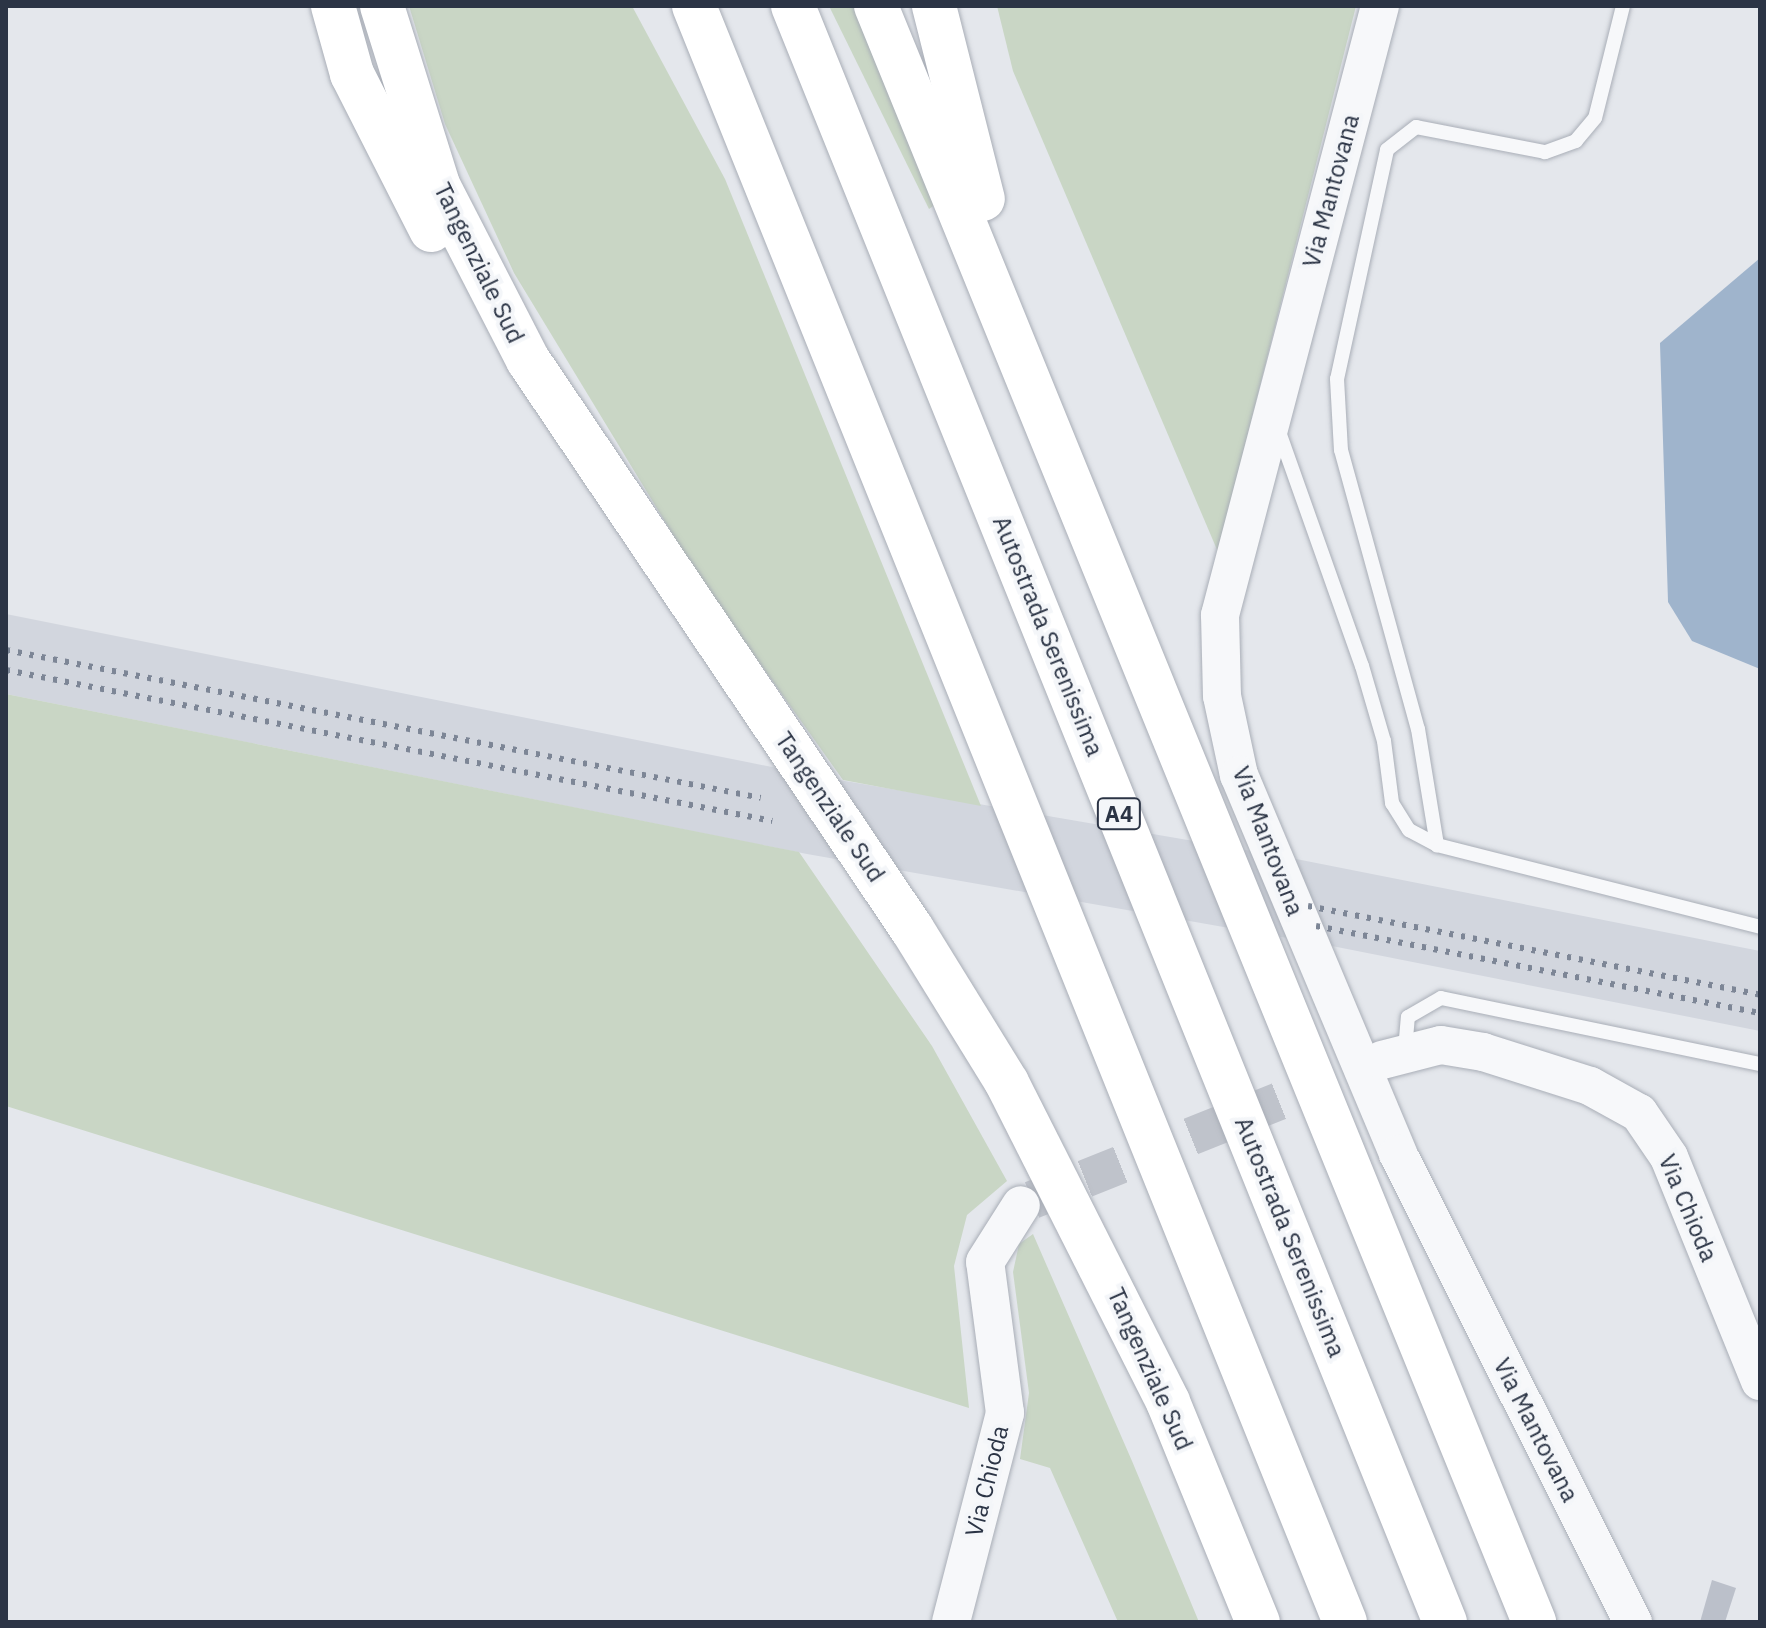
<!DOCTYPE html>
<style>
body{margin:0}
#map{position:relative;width:1766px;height:1628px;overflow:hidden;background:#e4e7ec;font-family:"IBM Plex Sans",sans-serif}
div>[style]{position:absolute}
.built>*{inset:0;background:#d2d6de}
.green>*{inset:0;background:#c9d6c5}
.water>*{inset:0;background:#9fb4cc}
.building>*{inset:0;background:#bbc0ca}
.tertiary-tunnel>*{height:38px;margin-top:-19px;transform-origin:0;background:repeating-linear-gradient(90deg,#bfc3cb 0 38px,transparent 0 57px)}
.roads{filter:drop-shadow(0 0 2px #a9aeb7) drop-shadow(0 0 2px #a9aeb7)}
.service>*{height:14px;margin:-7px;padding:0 7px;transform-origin:7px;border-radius:7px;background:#f7f8fa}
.tertiary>*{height:38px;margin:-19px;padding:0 19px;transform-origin:19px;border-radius:19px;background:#f7f8fa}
.trunk>*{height:44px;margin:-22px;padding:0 22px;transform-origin:22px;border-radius:22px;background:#fff}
.motorway>*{height:44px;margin:-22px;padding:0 22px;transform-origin:22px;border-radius:22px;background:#fff}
.rail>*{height:6px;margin-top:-3px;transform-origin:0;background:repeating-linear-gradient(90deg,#7d8696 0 4px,transparent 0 12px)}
span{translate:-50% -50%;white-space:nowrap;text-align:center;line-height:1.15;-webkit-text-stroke:8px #f4f6f9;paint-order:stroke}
.shield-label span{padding:2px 6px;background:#f4f6f9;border:2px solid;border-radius:6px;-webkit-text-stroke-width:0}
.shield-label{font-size:22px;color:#2b3445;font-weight:700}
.street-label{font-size:24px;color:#2b3445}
.frame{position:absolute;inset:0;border:8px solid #2b3445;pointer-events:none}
</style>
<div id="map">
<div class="built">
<div style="clip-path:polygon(6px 614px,822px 777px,1281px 856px,1760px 951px,1760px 1031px,1327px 945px,807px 854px,6px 694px)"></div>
</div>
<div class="green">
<div style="clip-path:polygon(409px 6px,632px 6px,725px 179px,981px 806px,843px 780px,701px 581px,514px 273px,445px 124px)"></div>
<div style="clip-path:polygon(829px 6px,856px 6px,936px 204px,929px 209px)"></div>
<div style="clip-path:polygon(997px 6px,1356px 6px,1218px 552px,1013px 71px)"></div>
<div style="clip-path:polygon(6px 694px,799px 852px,932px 1046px,1007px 1181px,967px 1215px,954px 1266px,969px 1408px,6px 1106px)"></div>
<div style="clip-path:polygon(1033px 1234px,1132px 1461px,1199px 1622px,1118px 1622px,1050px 1468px,1020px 1459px,1029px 1393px,1013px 1272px,1019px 1244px)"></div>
</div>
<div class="water">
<div style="clip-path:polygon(1760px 258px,1760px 669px,1692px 641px,1668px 602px,1660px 343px)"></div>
</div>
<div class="building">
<div style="clip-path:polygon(1712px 1580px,1736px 1588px,1725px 1622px,1700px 1622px)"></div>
</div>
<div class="tertiary-tunnel">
<div style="left:1032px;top:1200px;width:377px;rotate:-21.8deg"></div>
</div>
<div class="roads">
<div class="service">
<div style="left:1623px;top:6px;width:115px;rotate:104deg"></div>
<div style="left:1595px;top:118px;width:30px;rotate:130deg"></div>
<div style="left:1576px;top:141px;width:33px;rotate:160deg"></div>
<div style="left:1545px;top:152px;width:131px;rotate:-169deg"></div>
<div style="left:1416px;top:127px;width:37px;rotate:142deg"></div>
<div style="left:1387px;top:150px;width:234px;rotate:102.3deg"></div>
<div style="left:1337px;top:379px;width:71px;rotate:86.8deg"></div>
<div style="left:1341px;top:450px;width:289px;rotate:74.6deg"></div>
<div style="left:1418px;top:729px;width:118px;rotate:80.7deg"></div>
<div style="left:1437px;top:845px;width:333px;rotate:14.2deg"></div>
<div style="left:1278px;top:429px;width:251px;rotate:70.5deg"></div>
<div style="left:1362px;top:666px;width:78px;rotate:73.7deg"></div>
<div style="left:1384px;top:741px;width:63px;rotate:82.6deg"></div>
<div style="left:1392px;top:803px;width:32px;rotate:58deg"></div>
<div style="left:1409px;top:830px;width:32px;rotate:28deg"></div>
<div style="left:1405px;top:1050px;width:33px;rotate:-85deg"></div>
<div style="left:1408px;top:1017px;width:38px;rotate:-30deg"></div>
<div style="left:1441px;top:998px;width:326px;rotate:11.7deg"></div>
</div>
<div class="tertiary">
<div style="left:1380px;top:6px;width:630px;rotate:104.72deg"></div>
<div style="left:1220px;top:615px;width:81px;rotate:88.6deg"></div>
<div style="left:1222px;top:696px;width:81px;rotate:77.9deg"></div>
<div style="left:1239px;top:775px;width:411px;rotate:67.2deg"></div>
<div style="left:1398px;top:1154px;width:524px;rotate:63.34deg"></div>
<div style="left:1382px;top:1060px;width:61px;rotate:-14.3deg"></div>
<div style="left:1441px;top:1045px;width:43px;rotate:9.5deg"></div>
<div style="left:1483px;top:1052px;width:112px;rotate:17.6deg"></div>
<div style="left:1590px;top:1086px;width:56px;rotate:28.9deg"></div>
<div style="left:1639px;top:1113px;width:53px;rotate:55.7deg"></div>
<div style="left:1669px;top:1157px;width:242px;rotate:67.9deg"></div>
<div style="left:951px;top:1622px;width:216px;rotate:-75.5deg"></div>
<div style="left:1005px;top:1413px;width:152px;rotate:-97.5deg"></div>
<div style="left:985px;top:1262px;width:67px;rotate:-57.7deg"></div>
</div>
<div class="trunk">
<div style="left:333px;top:6px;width:71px;rotate:74.4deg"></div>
<div style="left:352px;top:74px;width:175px;rotate:63.1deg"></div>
<div style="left:382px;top:6px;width:188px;rotate:72.6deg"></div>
<div style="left:438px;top:185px;width:197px;rotate:62.8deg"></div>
<div style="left:528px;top:360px;width:686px;rotate:55.99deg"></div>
<div style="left:912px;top:929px;width:181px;rotate:58.3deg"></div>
<div style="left:1007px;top:1083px;width:357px;rotate:63.2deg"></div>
<div style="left:1168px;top:1402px;width:238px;rotate:67.8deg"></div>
<div style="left:876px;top:6px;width:1745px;rotate:67.84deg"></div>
<div style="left:934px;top:6px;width:199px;rotate:75.8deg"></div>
</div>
<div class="motorway">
<div style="left:694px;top:6px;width:1742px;rotate:68.06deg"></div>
<div style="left:793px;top:6px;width:1743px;rotate:68.03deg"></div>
</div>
</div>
<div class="rail">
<div style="left:6px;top:650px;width:769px;rotate:11.09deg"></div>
<div style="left:6px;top:670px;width:781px;rotate:11.15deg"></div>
<div style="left:1308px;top:906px;width:461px;rotate:11.1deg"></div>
<div style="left:1316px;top:926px;width:452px;rotate:11.1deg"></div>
</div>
<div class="shield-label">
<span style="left:1119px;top:814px">A4</span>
</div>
<div class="street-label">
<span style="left:1331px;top:191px;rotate:-75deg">Via Mantovana</span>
<span style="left:479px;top:263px;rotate:64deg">Tangenziale Sud</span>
<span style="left:1048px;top:636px;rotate:68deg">Autostrada Serenissima</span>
<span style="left:830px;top:807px;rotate:56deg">Tangenziale Sud</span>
<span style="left:1268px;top:841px;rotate:69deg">Via Mantovana</span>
<span style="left:1688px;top:1208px;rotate:67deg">Via Chioda</span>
<span style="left:1290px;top:1237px;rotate:68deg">Autostrada Serenissima</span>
<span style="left:1150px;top:1369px;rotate:66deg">Tangenziale Sud</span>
<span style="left:1536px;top:1430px;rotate:63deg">Via Mantovana</span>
<span style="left:987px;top:1481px;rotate:-76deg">Via Chioda</span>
</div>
<div class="frame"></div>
</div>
